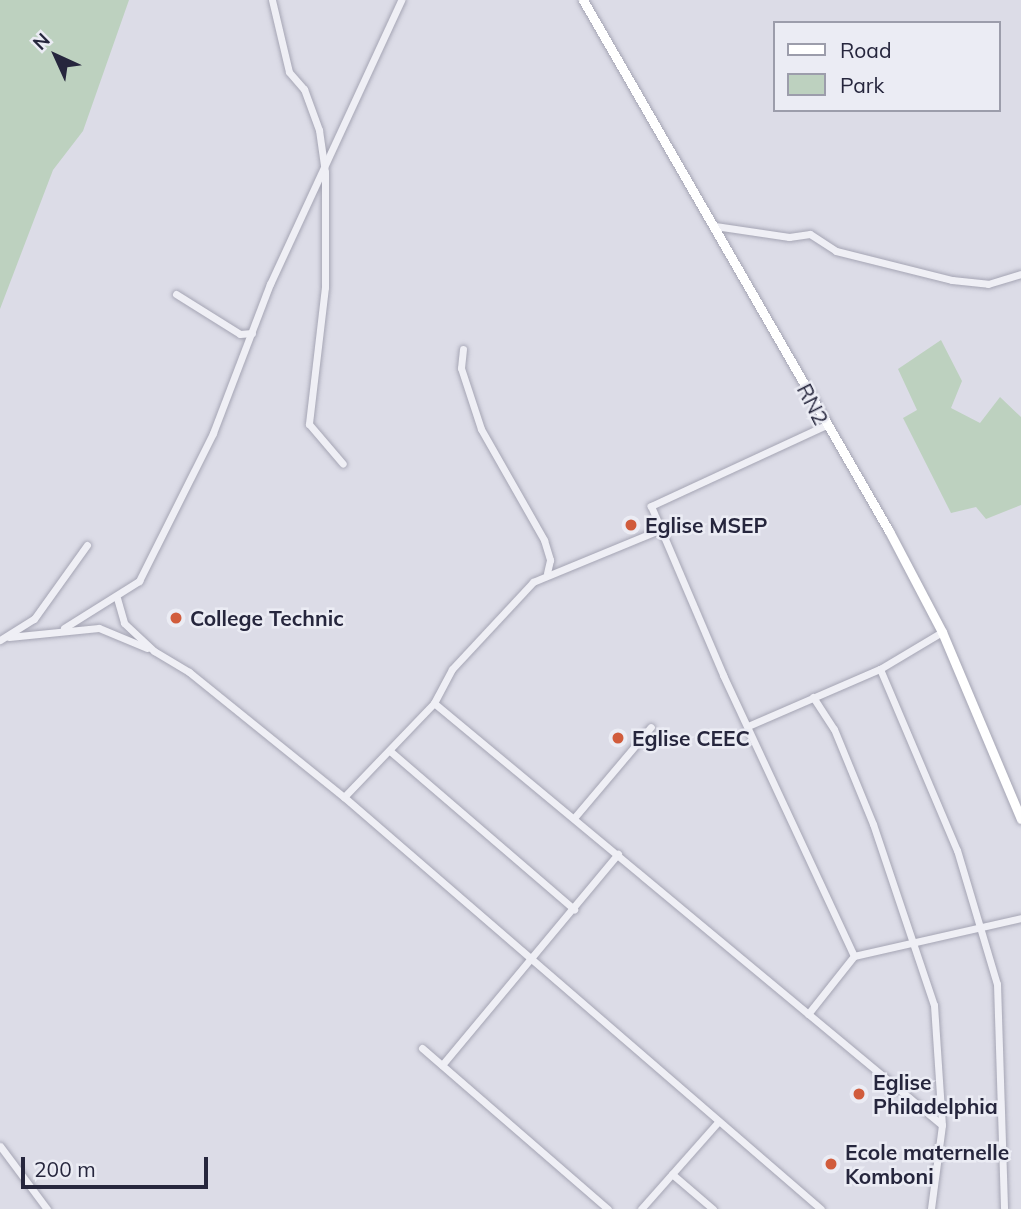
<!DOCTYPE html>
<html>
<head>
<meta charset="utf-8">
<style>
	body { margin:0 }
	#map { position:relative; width:1021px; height:1209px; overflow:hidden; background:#dcdce7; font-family:Mulish,sans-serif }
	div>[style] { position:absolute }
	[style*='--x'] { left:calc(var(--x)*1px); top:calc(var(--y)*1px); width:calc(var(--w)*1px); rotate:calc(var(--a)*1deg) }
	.green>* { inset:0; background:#bdd1bf }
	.roads { filter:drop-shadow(0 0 2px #a5a5b4) drop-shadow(0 0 2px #a5a5b4) }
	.minor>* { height:7px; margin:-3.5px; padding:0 3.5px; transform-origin:3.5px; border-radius:3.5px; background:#efeff5 }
	.major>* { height:9px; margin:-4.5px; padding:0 4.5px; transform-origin:4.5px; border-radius:4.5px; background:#fff }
	.dots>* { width:19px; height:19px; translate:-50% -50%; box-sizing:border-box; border:4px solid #ebecf4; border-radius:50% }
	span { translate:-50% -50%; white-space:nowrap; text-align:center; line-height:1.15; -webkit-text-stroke:5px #ebecf4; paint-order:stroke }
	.street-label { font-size:21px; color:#26263d }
	.poi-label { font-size:21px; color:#26263d; font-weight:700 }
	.left { translate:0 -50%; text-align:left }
	.legend { position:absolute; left:773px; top:21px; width:228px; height:91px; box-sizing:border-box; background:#ebecf4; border:2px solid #9c9dab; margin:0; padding:9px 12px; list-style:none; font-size:21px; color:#26263d }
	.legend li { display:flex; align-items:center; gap:14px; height:35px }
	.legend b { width:35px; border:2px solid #9c9dab }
	.north { position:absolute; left:21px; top:21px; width:70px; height:70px; -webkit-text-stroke:5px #ebecf4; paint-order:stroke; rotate:315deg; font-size:19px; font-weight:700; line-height:28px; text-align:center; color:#26263d }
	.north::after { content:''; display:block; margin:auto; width:24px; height:32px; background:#26263d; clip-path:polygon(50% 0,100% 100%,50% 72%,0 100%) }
	.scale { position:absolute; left:21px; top:1157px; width:187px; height:32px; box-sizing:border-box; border:4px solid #26263d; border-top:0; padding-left:9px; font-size:21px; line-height:24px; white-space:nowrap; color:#26263d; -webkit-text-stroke:5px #ebecf4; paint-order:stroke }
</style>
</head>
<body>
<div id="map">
	<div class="green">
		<div style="clip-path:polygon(0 0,129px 0,83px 131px,53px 170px,0 309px)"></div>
		<div style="clip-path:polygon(941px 340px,962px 381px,951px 408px,980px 423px,1000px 397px,1021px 417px,1021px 505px,986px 519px,976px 507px,951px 513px,903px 418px,917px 410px,898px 369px)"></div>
	</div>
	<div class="roads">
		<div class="minor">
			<div style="--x:272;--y:0;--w:74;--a:76.7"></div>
			<div style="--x:289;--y:72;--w:23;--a:49"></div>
			<div style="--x:304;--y:89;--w:44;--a:69.9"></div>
			<div style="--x:319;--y:130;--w:42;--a:81.9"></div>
			<div style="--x:325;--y:172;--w:115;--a:90"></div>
			<div style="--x:325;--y:287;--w:138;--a:96.7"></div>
			<div style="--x:309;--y:424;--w:52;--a:49.6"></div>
			<div style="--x:715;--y:226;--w:75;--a:8.5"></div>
			<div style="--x:789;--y:237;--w:21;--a:-8"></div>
			<div style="--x:810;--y:234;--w:31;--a:33"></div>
			<div style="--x:836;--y:251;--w:120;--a:14"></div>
			<div style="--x:952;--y:280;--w:36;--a:6"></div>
			<div style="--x:988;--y:284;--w:34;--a:-17"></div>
			<div style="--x:176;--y:294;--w:75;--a:32"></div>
			<div style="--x:240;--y:334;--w:12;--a:-5"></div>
			<div style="--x:463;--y:349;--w:19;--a:96"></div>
			<div style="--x:461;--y:368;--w:64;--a:71.8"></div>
			<div style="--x:481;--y:429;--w:128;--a:60.4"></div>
			<div style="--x:544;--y:540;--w:21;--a:73"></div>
			<div style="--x:550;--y:560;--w:13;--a:103"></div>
			<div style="--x:824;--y:426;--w:191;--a:155.2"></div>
			<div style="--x:651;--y:506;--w:184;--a:66.9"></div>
			<div style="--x:723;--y:675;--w:310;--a:65"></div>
			<div style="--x:117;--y:598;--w:26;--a:74"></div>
			<div style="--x:124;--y:623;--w:41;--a:43"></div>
			<div style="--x:154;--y:651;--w:41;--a:31"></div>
			<div style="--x:189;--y:672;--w:199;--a:38.9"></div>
			<div style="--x:344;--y:797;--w:630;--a:40.82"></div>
			<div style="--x:64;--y:628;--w:89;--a:-32.1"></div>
			<div style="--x:139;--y:581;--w:165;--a:-63.4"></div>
			<div style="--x:213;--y:433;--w:160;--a:-69.1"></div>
			<div style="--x:270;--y:284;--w:313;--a:-65.2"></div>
			<div style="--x:9;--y:637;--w:90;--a:-5.7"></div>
			<div style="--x:99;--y:628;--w:52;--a:22.6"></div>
			<div style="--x:0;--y:640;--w:40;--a:-32"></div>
			<div style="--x:34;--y:619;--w:91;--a:-54.4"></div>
			<div style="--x:880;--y:669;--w:197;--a:67"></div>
			<div style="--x:957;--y:850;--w:140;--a:73.4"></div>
			<div style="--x:997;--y:984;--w:225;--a:88.2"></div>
			<div style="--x:813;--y:697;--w:38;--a:57"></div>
			<div style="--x:834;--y:729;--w:103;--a:67.7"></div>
			<div style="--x:873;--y:824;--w:191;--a:71.4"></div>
			<div style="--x:934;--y:1005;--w:120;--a:86.2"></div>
			<div style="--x:942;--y:1125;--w:85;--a:97.5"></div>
			<div style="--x:434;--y:703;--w:660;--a:39.72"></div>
			<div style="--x:748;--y:726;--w:144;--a:-23.4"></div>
			<div style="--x:880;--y:669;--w:72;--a:-30.8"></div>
			<div style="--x:390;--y:751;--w:243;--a:40.7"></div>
			<div style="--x:344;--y:797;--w:130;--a:-46.2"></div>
			<div style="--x:434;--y:703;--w:38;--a:-62"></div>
			<div style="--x:452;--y:669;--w:119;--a:-47"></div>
			<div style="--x:533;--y:582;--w:136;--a:-22.4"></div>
			<div style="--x:574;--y:818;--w:119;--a:-49.8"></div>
			<div style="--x:808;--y:1014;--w:74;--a:-51.6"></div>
			<div style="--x:854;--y:956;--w:171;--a:-12.8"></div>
			<div style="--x:422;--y:1048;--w:246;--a:40.9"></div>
			<div style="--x:442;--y:1065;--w:275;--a:-50.2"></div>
			<div style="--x:0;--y:1146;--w:79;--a:53.3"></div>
			<div style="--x:672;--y:1174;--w:54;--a:40.5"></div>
			<div style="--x:641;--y:1209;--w:115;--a:-48.5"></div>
		</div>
		<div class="major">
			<div style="--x:583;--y:0;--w:613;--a:60.05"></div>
			<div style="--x:889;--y:531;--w:114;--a:62.3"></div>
			<div style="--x:942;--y:632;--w:203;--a:67.1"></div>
		</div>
	</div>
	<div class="dots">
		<div style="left:631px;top:525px;background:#d15c3c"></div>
		<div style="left:176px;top:618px;background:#d15c3c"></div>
		<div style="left:618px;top:738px;background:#d15c3c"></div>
		<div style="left:859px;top:1094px;background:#d15c3c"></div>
		<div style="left:831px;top:1164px;background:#d15c3c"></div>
	</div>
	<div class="street-label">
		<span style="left:813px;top:404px;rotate:63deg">RN2</span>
	</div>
	<div class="poi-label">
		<span class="left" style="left:645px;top:525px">Eglise MSEP</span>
		<span class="left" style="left:190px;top:618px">College Technic</span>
		<span class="left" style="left:632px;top:738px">Eglise CEEC</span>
		<span class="left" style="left:873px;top:1094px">Eglise<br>Philadelphia</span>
		<span class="left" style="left:845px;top:1164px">Ecole maternelle<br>Komboni</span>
	</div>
	<ul class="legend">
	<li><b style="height:9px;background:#fff"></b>Road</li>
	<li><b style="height:19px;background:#bdd1bf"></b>Park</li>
	</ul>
	<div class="north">N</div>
	<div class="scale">200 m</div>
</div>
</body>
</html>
